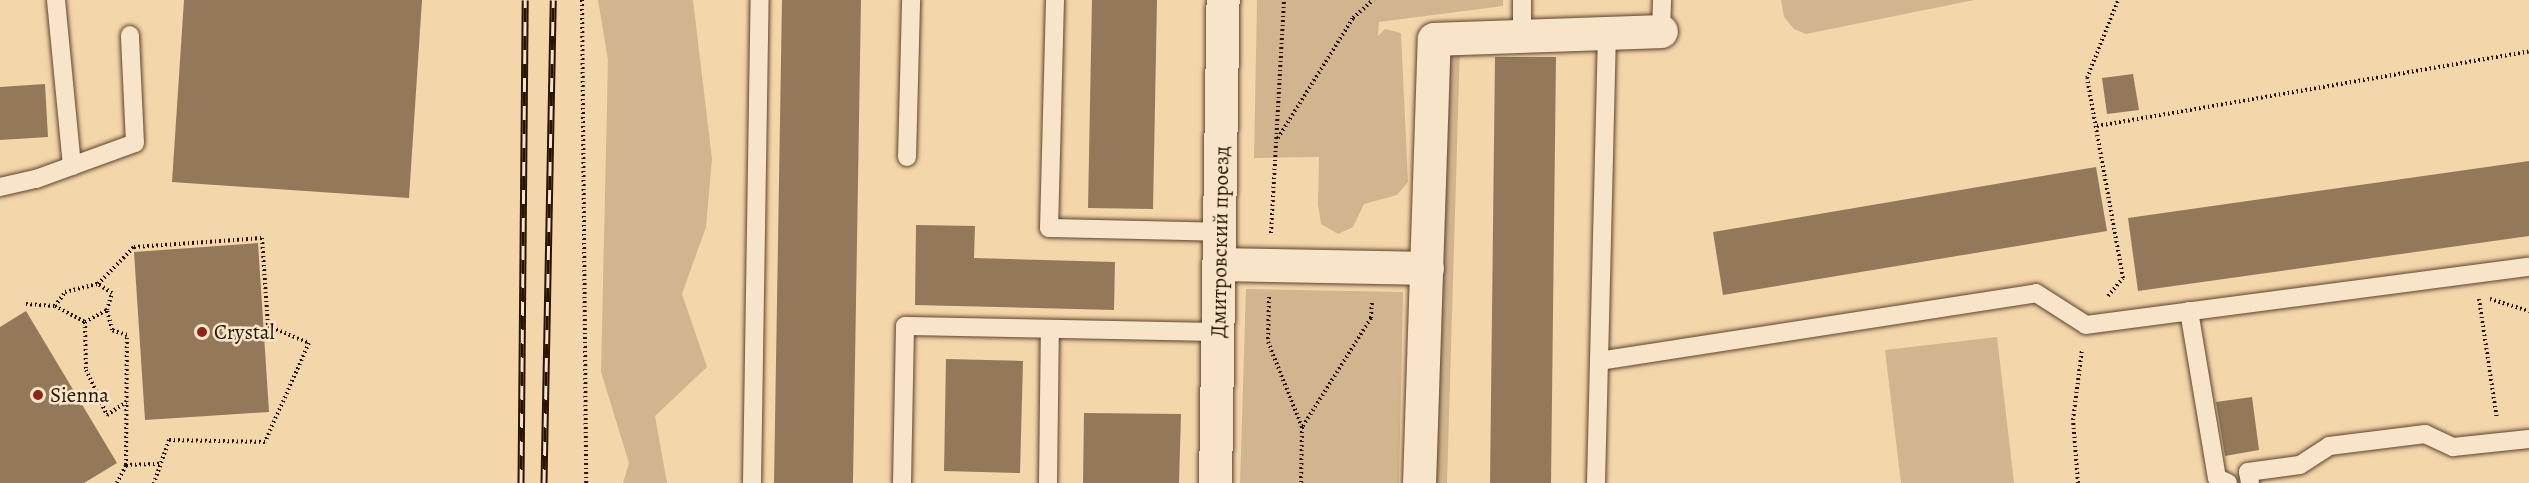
<!DOCTYPE html>
<html>
<head>
<meta charset="utf-8">
<style>
	body { margin:0 }
	#map { position:relative; width:2529px; height:483px; overflow:hidden; background:#f4d6ab; font-family:Alegreya,serif }
	div>[style] { position:absolute }
	[style*='--x'] { left:calc(var(--x)*1px); top:calc(var(--y)*1px); width:calc(var(--w)*1px); rotate:calc(var(--a)*1deg) }
	.green>* { inset:0; background:#d1b58e }
	.building>* { inset:0; background:#937959 }
	.path>* { height:4px; margin-top:-2px; transform-origin:0; background:repeating-linear-gradient(90deg,#291400 0 1.5px,transparent 0 4.5px) }
	.roads { filter:drop-shadow(0 0 2px #5c442b) drop-shadow(0 0 2px #5c442b) }
	.service>* { height:18px; margin:-9px; padding:0 9px; transform-origin:9px; border-radius:9px; background:#f8e4c8 }
	.minor>* { height:33px; margin:-16.5px; padding:0 16.5px; transform-origin:16.5px; border-radius:16.5px; background:#f8e4c8 }
	.rail>* { height:7px; margin-top:-3.5px; transform-origin:0; background:repeating-linear-gradient(90deg,#f8e4c8 0 14px,#291400 0 28px); box-sizing:border-box; border-block:2px solid #291400 }
	.dots>* { width:16px; height:16px; translate:-50% -50%; box-sizing:border-box; border:3px solid #f8e4c8; border-radius:50% }
	span { translate:-50% -50%; white-space:nowrap; text-align:center; line-height:1.15; -webkit-text-stroke:5px #f8e4c8; paint-order:stroke }
	.street-label { font-size:21px; color:#291400 }
	.poi-label { font-size:21px; color:#291400 }
	.left { translate:0 -50%; text-align:left }
</style>
</head>
<body>
<div id="map">
	<div class="green">
		<div style="clip-path:polygon(598px 0,693px 0,712px 159px,706px 227px,682px 294px,707px 367px,655px 416px,667px 483px,623px 483px,629px 463px,601px 372px,608px 60px)"></div>
		<div style="clip-path:polygon(1257px 0,1503px 0,1503px 6px,1379px 22px,1378px 36px,1385px 29px,1401px 33px,1408px 182px,1397px 195px,1364px 204px,1353px 227px,1338px 234px,1321px 224px,1318px 204px,1319px 157px,1254px 158px)"></div>
		<div style="clip-path:polygon(1781px 0,1974px 0,1806px 34px,1794px 29px,1784px 17px)"></div>
		<div style="clip-path:polygon(1460px 46px,1447px 483px,1430px 483px,1444px 47px)"></div>
		<div style="clip-path:polygon(1246px 289px,1403px 292px,1399px 483px,1240px 483px)"></div>
		<div style="clip-path:polygon(1997px 337px,2014px 483px,1901px 483px,1885px 350px)"></div>
	</div>
	<div class="building">
		<div style="clip-path:polygon(184px 0,422px 0,409px 198px,172px 182px)"></div>
		<div style="clip-path:polygon(782px 0,861px 0,853px 483px,774px 483px)"></div>
		<div style="clip-path:polygon(1092px 0,1157px 0,1153px 209px,1088px 208px)"></div>
		<div style="clip-path:polygon(1495px 57px,1556px 57px,1551px 483px,1490px 483px)"></div>
		<div style="clip-path:polygon(2133px 74px,2139px 110px,2107px 114px,2102px 78px)"></div>
		<div style="clip-path:polygon(45px 84px,48px 137px,0 140px,0 87px)"></div>
		<div style="clip-path:polygon(2529px 161px,2529px 236px,2138px 291px,2128px 218px)"></div>
		<div style="clip-path:polygon(2096px 167px,2107px 231px,1723px 295px,1713px 232px)"></div>
		<div style="clip-path:polygon(916px 225px,975px 226px,974px 258px,1115px 262px,1114px 310px,915px 305px)"></div>
		<div style="clip-path:polygon(258px 243px,269px 412px,145px 420px,134px 252px)"></div>
		<div style="clip-path:polygon(26px 311px,117px 463px,84px 483px,0 483px,0 327px)"></div>
		<div style="clip-path:polygon(946px 359px,1023px 361px,1020px 473px,944px 471px)"></div>
		<div style="clip-path:polygon(2252px 397px,2259px 450px,2225px 456px,2216px 402px)"></div>
		<div style="clip-path:polygon(1084px 413px,1181px 414px,1179px 483px,1083px 483px)"></div>
	</div>
	<div class="path">
		<div style="--x:582;--y:0;--w:483;--a:89.5"></div>
		<div style="--x:2097;--y:126;--w:438;--a:-9.8"></div>
		<div style="--x:1278;--y:138;--w:142;--a:-58"></div>
		<div style="--x:1353;--y:18;--w:27;--a:-42"></div>
		<div style="--x:1271;--y:233;--w:233;--a:-86.8"></div>
		<div style="--x:2108;--y:296;--w:23;--a:-50"></div>
		<div style="--x:2123;--y:278;--w:203;--a:-100.2"></div>
		<div style="--x:2087;--y:78;--w:84;--a:-68.3"></div>
		<div style="--x:1269;--y:297;--w:45;--a:91.3"></div>
		<div style="--x:1268;--y:342;--w:92;--a:68.2"></div>
		<div style="--x:1302;--y:427;--w:56;--a:91"></div>
		<div style="--x:2479;--y:299;--w:121;--a:81.5"></div>
		<div style="--x:2490;--y:299;--w:41;--a:17.1"></div>
		<div style="--x:26;--y:304;--w:29;--a:4"></div>
		<div style="--x:55;--y:306;--w:17;--a:-54"></div>
		<div style="--x:65;--y:292;--w:34;--a:-14"></div>
		<div style="--x:55;--y:306;--w:34;--a:28"></div>
		<div style="--x:85;--y:322;--w:25;--a:-29"></div>
		<div style="--x:85;--y:322;--w:48;--a:88.8"></div>
		<div style="--x:86;--y:370;--w:50;--a:65"></div>
		<div style="--x:107;--y:415;--w:23;--a:-34"></div>
		<div style="--x:1303;--y:426;--w:128;--a:-57.8"></div>
		<div style="--x:1371;--y:318;--w:17;--a:-87"></div>
		<div style="--x:126;--y:465;--w:130;--a:-89.6"></div>
		<div style="--x:127;--y:335;--w:16;--a:-162"></div>
		<div style="--x:112;--y:330;--w:21;--a:-104"></div>
		<div style="--x:107;--y:310;--w:18;--a:-74"></div>
		<div style="--x:112;--y:293;--w:17;--a:-147"></div>
		<div style="--x:98;--y:284;--w:52;--a:-45.8"></div>
		<div style="--x:134;--y:247;--w:128;--a:-4"></div>
		<div style="--x:262;--y:238;--w:88;--a:86.1"></div>
		<div style="--x:268;--y:326;--w:44;--a:22.5"></div>
		<div style="--x:309;--y:343;--w:108;--a:114"></div>
		<div style="--x:265;--y:442;--w:96;--a:-178.8"></div>
		<div style="--x:169;--y:440;--w:46;--a:109.2"></div>
		<div style="--x:117;--y:483;--w:20;--a:-63"></div>
		<div style="--x:126;--y:465;--w:35;--a:-2"></div>
		<div style="--x:2078;--y:483;--w:63;--a:-94.5"></div>
		<div style="--x:2073;--y:420;--w:71;--a:-82.7"></div>
	</div>
	<div class="roads">
		<div class="service">
			<div style="--x:56;--y:0;--w:167;--a:84.5"></div>
			<div style="--x:1055;--y:0;--w:228;--a:91.5"></div>
			<div style="--x:1049;--y:228;--w:172;--a:1.3"></div>
			<div style="--x:1661;--y:31;--w:31;--a:-88"></div>
			<div style="--x:1522;--y:35;--w:35;--a:-90"></div>
			<div style="--x:907;--y:157;--w:157;--a:-88.5"></div>
			<div style="--x:0;--y:187;--w:37;--a:-13"></div>
			<div style="--x:36;--y:179;--w:105;--a:-20"></div>
			<div style="--x:135;--y:143;--w:108;--a:-92.7"></div>
			<div style="--x:2189;--y:311;--w:169;--a:80.5"></div>
			<div style="--x:2217;--y:478;--w:12;--a:24"></div>
			<div style="--x:1599;--y:361;--w:442;--a:-8.8"></div>
			<div style="--x:2036;--y:293;--w:59;--a:32.6"></div>
			<div style="--x:2086;--y:325;--w:447;--a:-7.5"></div>
			<div style="--x:752;--y:483;--w:483;--a:-89.1"></div>
			<div style="--x:902;--y:483;--w:157;--a:-88.9"></div>
			<div style="--x:905;--y:326;--w:314;--a:1.1"></div>
			<div style="--x:1048;--y:483;--w:154;--a:-89.3"></div>
			<div style="--x:1596;--y:483;--w:452;--a:-88.6"></div>
			<div style="--x:2250;--y:483;--w:11;--a:-100"></div>
			<div style="--x:2248;--y:472;--w:52;--a:-7.7"></div>
			<div style="--x:2300;--y:465;--w:35;--a:-33"></div>
			<div style="--x:2329;--y:446;--w:97;--a:-7.1"></div>
			<div style="--x:2425;--y:434;--w:31;--a:25"></div>
			<div style="--x:2453;--y:447;--w:76;--a:-6"></div>
		</div>
		<div class="minor">
			<div style="--x:1221;--y:264;--w:206;--a:1.1"></div>
			<div style="--x:1215;--y:483;--w:483;--a:-89.1"></div>
			<div style="--x:1419;--y:483;--w:444;--a:-88.1"></div>
			<div style="--x:1434;--y:39;--w:227;--a:-2"></div>
		</div>
	</div>
	<div class="rail">
		<div style="--x:521;--y:483;--w:483;--a:-89.5"></div>
		<div style="--x:544;--y:483;--w:483;--a:-88.9"></div>
	</div>
	<div class="dots">
		<div style="left:202px;top:332px;background:#8f2418"></div>
		<div style="left:38px;top:395px;background:#8f2418"></div>
	</div>
	<div class="street-label">
		<span style="left:1220px;top:242px;rotate:-89deg">Дмитровский проезд</span>
	</div>
	<div class="poi-label">
		<span class="left" style="left:214px;top:332px">Crystal</span>
		<span class="left" style="left:50px;top:395px">Sienna</span>
	</div>
</div>
</body>
</html>
